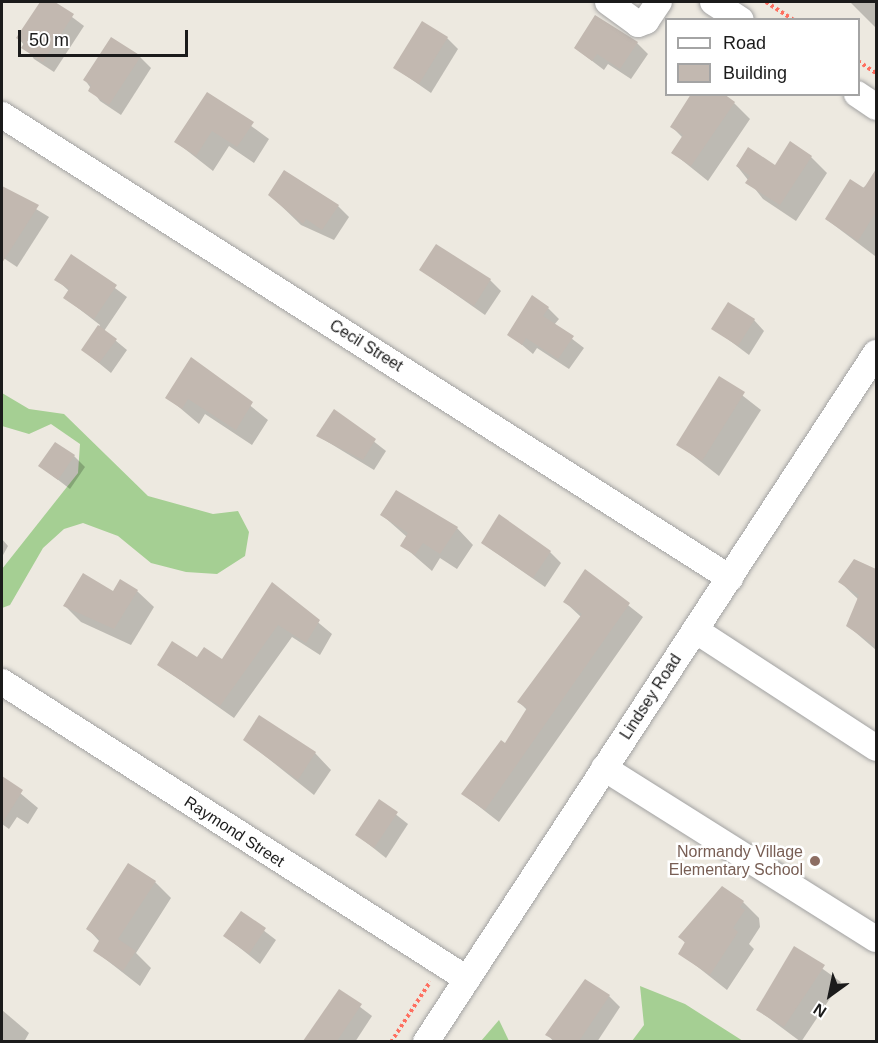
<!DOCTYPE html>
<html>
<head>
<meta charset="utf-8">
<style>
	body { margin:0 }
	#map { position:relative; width:878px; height:1043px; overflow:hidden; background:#ede9e0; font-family:Arial,sans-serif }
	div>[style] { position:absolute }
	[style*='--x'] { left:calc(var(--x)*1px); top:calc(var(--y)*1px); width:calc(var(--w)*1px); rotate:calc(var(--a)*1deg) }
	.forest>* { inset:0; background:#a5cf93 }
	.shadow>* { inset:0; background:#0003 }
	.building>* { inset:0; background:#c2b8b0 }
	.path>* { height:4px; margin-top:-2px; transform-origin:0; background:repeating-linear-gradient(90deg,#fe6f60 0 3px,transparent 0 6px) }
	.roads { filter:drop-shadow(0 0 2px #a2a2a2) drop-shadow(0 0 2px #a2a2a2) }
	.minor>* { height:26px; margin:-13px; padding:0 13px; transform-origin:13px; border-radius:13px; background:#fff }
	.dots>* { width:16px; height:16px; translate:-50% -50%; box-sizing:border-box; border:3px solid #fff; border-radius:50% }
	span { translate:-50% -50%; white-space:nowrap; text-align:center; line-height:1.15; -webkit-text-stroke:5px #fff; paint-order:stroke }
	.street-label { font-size:16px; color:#1b1b1b }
	.education-label { font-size:16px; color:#785e54 }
	.right { translate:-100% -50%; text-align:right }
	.frame { position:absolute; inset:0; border:3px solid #1b1b1b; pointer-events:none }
	.legend { position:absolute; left:665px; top:18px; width:195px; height:78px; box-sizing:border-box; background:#fff; border:2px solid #a4a4a4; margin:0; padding:8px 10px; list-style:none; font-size:18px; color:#1b1b1b }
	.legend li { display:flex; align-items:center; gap:12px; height:30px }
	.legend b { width:30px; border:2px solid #a4a4a4 }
	.north { position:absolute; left:800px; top:965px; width:60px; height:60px; -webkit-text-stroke:4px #fff; paint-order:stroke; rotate:213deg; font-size:16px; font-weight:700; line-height:24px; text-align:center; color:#1b1b1b }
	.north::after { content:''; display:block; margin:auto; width:21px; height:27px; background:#1b1b1b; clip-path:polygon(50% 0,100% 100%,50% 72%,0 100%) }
	.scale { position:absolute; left:18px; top:30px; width:170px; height:27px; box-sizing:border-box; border:3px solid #1b1b1b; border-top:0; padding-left:8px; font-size:18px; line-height:21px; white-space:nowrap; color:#1b1b1b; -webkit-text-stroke:4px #fff; paint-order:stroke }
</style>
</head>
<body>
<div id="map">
	<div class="forest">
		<div style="clip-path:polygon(2px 393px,29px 409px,64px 414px,148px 496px,213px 514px,238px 511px,249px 532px,245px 556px,217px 574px,186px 572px,151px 563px,118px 536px,83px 523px,64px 529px,43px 548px,10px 605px,2px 608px,2px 569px,78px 473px,80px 444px,51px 424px,29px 434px,2px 426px)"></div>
		<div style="clip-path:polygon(640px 986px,685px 1004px,743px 1041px,632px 1041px,644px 1025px)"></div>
		<div style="clip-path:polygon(499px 1020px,509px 1041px,481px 1041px)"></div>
	</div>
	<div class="shadow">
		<div style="clip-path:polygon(42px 2px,52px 2px,84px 26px,54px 72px,34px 59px,18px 37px)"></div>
		<div style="clip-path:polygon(850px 2px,876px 2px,876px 37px,876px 28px)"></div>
		<div style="clip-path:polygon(447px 38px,458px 49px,431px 93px,395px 68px)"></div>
		<div style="clip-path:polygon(637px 43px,648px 54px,631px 79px,608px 64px,604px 70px,575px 48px)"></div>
		<div style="clip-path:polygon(140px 57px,151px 68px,121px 115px,100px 101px,85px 80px)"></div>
		<div style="clip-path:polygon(207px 94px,269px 139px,254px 163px,229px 146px,213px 171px,176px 142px)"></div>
		<div style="clip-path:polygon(734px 103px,750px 119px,708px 181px,673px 153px,683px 138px,672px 127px)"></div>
		<div style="clip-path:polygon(811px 157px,827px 173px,796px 221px,763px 199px,737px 166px,776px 167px)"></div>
		<div style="clip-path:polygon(870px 182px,876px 187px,875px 256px,826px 219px)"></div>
		<div style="clip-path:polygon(5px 190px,49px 217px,17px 267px,2px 257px)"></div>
		<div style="clip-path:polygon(270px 195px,338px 206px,349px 217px,334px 240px,301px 225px)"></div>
		<div style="clip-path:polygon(72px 256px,127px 297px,104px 331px,127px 350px,111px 373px,83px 350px,100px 325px,65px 298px,69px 291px,56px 279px)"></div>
		<div style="clip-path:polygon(421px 270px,490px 280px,501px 291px,485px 315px)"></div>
		<div style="clip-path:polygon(548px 308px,559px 319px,554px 325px,584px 348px,569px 369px,537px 348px,533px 354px,509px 334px)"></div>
		<div style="clip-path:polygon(754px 320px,764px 331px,749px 355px,713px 328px)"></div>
		<div style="clip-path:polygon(192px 359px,268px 420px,252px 445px,205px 414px,199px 424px,167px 397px)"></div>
		<div style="clip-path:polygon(720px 378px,761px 410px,719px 476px,678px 444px)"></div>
		<div style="clip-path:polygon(335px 411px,386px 451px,374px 470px,318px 436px)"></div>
		<div style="clip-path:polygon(74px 456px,85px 467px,70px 489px,40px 466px)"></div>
		<div style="clip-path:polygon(382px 515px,457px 528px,473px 545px,457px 569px,440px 558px,432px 571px,402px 545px,407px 537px)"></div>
		<div style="clip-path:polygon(2px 539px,8px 546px,2px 557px)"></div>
		<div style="clip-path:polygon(482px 543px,550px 552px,561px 563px,545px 587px)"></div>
		<div style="clip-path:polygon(854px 561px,876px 575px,876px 650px,848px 626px,859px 600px,840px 582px)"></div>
		<div style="clip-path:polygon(585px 571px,643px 617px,499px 822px,463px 794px,506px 745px,527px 710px,519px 702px,581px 617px,565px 602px)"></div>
		<div style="clip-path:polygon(272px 584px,332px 634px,320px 655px,292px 637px,234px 718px,159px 665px,223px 661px)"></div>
		<div style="clip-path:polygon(137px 591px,154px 607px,131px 645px,81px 622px,65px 606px)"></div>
		<div style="clip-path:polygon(245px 740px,315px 753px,331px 770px,314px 795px)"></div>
		<div style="clip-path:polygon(2px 778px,38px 808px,28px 824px,17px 817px,9px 829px,2px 824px)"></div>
		<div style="clip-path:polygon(380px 802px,408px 824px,386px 858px,357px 835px)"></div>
		<div style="clip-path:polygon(155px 882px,171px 898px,136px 953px,151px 968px,140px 986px,95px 951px,100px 942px,88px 929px)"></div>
		<div style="clip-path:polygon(743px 902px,759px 918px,760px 927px,749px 944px,754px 949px,727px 990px,680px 953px,686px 944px,680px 937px)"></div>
		<div style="clip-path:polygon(241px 913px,276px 940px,260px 964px,225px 936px)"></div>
		<div style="clip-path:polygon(795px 949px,841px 982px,801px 1042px,758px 1010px)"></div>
		<div style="clip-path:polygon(339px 991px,372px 1016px,355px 1042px,314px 1042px,309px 1036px)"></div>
		<div style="clip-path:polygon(609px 996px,620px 1007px,597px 1042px,554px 1042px,547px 1034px)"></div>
		<div style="clip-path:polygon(2px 1010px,29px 1033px,24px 1042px,2px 1042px)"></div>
	</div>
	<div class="building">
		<div style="clip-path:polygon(40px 2px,55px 2px,74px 14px,43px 62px,21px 48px,24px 43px,16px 38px)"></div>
		<div style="clip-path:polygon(595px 15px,638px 42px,620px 69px,597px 54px,592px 61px,574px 48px)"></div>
		<div style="clip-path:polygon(422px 21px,448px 37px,419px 84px,393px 68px)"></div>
		<div style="clip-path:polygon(111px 37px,141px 56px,109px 105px,88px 91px,91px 85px,83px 80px)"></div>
		<div style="clip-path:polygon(207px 92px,254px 122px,237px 147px,212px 131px,196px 156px,174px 142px)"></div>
		<div style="clip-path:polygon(691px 94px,724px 94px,735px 102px,691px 166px,671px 153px,683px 135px,670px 127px)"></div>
		<div style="clip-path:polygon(790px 141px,812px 156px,780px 205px,745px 183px,750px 176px,736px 166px,748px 147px,775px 165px)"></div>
		<div style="clip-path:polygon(876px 169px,876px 212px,858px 241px,825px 219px,850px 179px,864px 188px)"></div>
		<div style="clip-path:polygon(284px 170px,339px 205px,322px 230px,306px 219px,303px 224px,268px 195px)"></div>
		<div style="clip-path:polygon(2px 186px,39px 205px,2px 263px)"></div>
		<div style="clip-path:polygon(436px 244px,491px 279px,474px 306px,419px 270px)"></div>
		<div style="clip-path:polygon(71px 254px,117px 285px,94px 319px,63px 298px,69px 289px,54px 280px)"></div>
		<div style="clip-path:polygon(532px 295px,549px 307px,543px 316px,574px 336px,558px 359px,526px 338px,522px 345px,507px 335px)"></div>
		<div style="clip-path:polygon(728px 302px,755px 319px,738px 346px,711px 329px)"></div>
		<div style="clip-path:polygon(98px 325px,117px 339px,99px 363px,81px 350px)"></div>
		<div style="clip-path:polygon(191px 357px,253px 402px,236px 430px,188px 399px,182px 409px,165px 398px)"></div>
		<div style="clip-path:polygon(719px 376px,745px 392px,702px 461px,676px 445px)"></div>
		<div style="clip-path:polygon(334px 409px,376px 439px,363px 460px,316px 436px)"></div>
		<div style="clip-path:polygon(55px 442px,75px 455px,58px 480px,38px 466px)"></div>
		<div style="clip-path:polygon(396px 490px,458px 527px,440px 554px,423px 543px,415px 555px,400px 546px,408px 533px,380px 515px)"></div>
		<div style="clip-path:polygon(499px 514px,551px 551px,533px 578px,481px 543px)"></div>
		<div style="clip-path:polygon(854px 559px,876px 569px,876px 646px,846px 626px,859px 595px,838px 582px)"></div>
		<div style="clip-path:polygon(585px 569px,630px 603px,485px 810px,461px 794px,501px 740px,505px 743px,527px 708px,517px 702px,582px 614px,563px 602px)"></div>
		<div style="clip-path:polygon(83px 573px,113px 591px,120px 579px,138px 590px,114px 629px,63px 606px)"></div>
		<div style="clip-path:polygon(272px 582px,320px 620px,306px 643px,278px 625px,220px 706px,157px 665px,172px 641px,197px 657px,204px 647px,222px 659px)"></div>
		<div style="clip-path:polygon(259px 715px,316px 752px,298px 780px,243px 740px)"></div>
		<div style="clip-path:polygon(2px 776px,23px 790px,2px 824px)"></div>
		<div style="clip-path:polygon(379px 799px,398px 812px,374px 848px,355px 835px)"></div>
		<div style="clip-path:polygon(128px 863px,156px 881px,118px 939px,136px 951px,123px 971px,93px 951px,100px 939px,86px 929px)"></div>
		<div style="clip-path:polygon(722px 886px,744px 901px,740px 907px,745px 910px,733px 928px,738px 932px,710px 975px,678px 954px,685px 942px,678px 937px)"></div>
		<div style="clip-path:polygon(241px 911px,266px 928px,249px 954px,223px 936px)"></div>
		<div style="clip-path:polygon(794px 946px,825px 965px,784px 1027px,756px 1010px)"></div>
		<div style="clip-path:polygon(585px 979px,610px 995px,579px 1041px,556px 1041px,545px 1035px)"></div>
		<div style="clip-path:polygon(339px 989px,362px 1004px,337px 1041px,303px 1041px)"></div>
	</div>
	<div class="path">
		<div style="--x:766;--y:2;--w:33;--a:33"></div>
		<div style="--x:858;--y:61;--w:22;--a:34"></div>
		<div style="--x:391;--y:1042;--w:72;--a:-57"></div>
	</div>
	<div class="roads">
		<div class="minor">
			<div style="--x:608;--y:2;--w:37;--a:36"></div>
			<div style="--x:638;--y:24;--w:9;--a:-21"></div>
			<div style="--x:646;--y:21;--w:23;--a:-56"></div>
			<div style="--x:713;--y:2;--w:33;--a:33"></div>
			<div style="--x:857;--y:94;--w:23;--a:34"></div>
			<div style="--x:2;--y:115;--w:863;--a:32.46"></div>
			<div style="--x:695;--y:630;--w:216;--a:33.1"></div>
			<div style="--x:2;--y:682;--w:552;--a:32.57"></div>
			<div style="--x:604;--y:768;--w:321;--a:32.2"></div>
			<div style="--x:426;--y:1042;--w:823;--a:-56.85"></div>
		</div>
	</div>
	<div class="dots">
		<div style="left:815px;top:861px;background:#8d6e63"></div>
	</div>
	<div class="street-label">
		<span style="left:366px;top:346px;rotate:32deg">Cecil Street</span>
		<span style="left:651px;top:697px;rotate:-57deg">Lindsey Road</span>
		<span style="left:234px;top:832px;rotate:33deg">Raymond Street</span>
	</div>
	<div class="education-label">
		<span class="right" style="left:803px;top:861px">Normandy Village<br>Elementary School</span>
	</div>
	<div class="frame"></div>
	<ul class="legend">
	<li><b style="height:8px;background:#fff"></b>Road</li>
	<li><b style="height:16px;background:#c2b8b0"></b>Building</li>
	</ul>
	<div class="north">N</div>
	<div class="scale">50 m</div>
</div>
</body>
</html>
